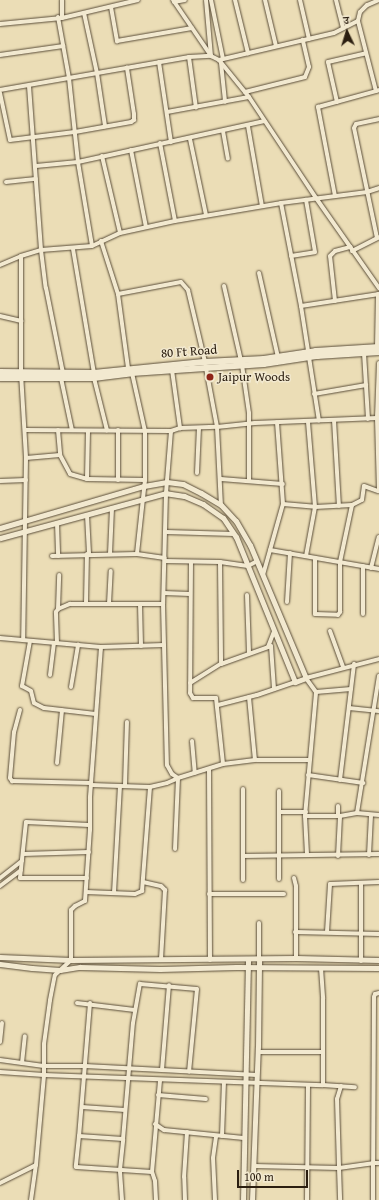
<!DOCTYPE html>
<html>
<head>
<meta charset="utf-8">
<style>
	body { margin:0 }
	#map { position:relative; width:379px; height:1200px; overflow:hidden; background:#ebddb6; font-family:"Gentium Book Plus","Noto Serif Devanagari",serif }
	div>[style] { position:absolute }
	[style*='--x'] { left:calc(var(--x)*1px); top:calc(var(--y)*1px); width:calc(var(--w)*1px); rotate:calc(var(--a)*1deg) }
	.roads { filter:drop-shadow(0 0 1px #5b4e3a) drop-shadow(0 0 1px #5b4e3a) }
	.minor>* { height:4px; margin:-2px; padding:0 2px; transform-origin:2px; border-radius:2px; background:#f2e9d0 }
	.tertiary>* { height:5px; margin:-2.5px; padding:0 2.5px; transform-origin:2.5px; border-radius:2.5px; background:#f2e9d0 }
	.secondary>* { height:5.5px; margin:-2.75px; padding:0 2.75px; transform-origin:2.75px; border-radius:2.75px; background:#f2e9d0 }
	.dots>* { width:11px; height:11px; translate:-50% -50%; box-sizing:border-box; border:2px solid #f2e9d0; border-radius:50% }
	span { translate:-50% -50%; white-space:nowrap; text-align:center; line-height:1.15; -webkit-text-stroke:3px #f2e9d0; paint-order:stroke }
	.street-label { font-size:13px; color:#2b1e10 }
	.poi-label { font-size:13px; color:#2b1e10 }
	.left { translate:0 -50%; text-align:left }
	.north { position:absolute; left:327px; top:12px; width:40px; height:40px; -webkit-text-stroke:3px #f2e9d0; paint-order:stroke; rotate:356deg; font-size:11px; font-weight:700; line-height:16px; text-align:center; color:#2b1e10 }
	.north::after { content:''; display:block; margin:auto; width:14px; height:18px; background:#2b1e10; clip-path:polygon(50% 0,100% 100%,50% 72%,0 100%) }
	.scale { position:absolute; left:237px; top:1170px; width:71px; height:18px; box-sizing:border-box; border:2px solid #2b1e10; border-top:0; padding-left:5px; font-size:12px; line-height:14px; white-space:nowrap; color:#2b1e10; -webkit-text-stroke:3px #f2e9d0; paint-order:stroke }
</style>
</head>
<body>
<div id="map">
	<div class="roads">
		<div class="minor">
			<div style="--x:173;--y:0;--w:68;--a:55.8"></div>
			<div style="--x:211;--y:56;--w:9;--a:27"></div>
			<div style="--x:219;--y:60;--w:48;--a:51"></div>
			<div style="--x:249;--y:97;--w:121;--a:56.4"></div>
			<div style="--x:316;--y:198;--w:110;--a:55"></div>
			<div style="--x:211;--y:0;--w:60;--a:78.5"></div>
			<div style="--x:235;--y:0;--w:55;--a:76.2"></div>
			<div style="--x:265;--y:0;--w:47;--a:76.6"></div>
			<div style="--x:300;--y:0;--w:40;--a:77"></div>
			<div style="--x:336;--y:0;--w:29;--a:76"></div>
			<div style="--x:379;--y:0;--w:13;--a:157"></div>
			<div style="--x:367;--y:5;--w:10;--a:135"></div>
			<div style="--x:360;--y:12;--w:9;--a:103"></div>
			<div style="--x:358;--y:21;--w:72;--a:75.6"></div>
			<div style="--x:376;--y:91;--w:3;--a:-18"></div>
			<div style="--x:174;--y:2;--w:11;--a:-10"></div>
			<div style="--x:111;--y:7;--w:35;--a:80"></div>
			<div style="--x:117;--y:41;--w:76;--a:-9.8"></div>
			<div style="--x:84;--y:13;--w:61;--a:77.8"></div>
			<div style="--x:97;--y:73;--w:54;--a:81.4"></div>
			<div style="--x:58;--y:17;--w:62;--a:79.8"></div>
			<div style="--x:69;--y:78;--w:84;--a:83.9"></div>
			<div style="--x:78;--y:162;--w:85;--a:80.5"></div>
			<div style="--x:62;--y:18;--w:18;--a:-90"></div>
			<div style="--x:0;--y:24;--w:62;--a:-5.5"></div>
			<div style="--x:62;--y:18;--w:78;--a:-13.3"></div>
			<div style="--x:0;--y:55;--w:64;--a:-8.1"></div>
			<div style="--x:189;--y:57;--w:51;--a:82.2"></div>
			<div style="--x:219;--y:60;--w:118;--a:-13.2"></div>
			<div style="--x:334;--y:33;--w:27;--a:-27"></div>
			<div style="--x:159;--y:62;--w:81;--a:81.5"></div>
			<div style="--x:221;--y:63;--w:39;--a:84"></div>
			<div style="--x:29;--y:86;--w:164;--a:85.8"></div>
			<div style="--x:41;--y:250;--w:38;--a:83"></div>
			<div style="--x:46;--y:288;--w:87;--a:78.7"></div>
			<div style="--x:0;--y:90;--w:192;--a:-9.9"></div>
			<div style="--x:189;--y:57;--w:22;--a:-3"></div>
			<div style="--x:211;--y:56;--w:56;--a:-95.1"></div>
			<div style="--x:245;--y:92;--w:62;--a:-14"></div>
			<div style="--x:305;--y:77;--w:11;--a:-68"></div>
			<div style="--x:309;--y:67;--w:28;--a:-103"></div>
			<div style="--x:0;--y:93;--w:48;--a:78"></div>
			<div style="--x:10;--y:140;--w:65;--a:-7"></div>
			<div style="--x:75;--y:132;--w:57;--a:-10.1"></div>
			<div style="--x:131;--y:122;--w:4;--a:-34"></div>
			<div style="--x:134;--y:120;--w:6;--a:-90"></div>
			<div style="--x:134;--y:114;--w:47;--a:-98.7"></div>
			<div style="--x:337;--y:102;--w:41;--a:-102.7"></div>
			<div style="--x:328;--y:62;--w:39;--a:-13"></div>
			<div style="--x:167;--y:112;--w:83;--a:-10.4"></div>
			<div style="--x:248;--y:126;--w:81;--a:80.1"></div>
			<div style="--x:223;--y:131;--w:28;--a:80"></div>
			<div style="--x:190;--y:139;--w:78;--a:78.1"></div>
			<div style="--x:160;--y:143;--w:79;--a:79.1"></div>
			<div style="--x:131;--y:150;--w:78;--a:79"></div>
			<div style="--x:102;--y:156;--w:79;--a:76.8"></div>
			<div style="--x:36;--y:166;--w:42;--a:-5.4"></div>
			<div style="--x:78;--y:162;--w:191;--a:-12.4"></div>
			<div style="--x:6;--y:182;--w:30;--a:-6"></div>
			<div style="--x:335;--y:196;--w:91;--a:-100.8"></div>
			<div style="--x:318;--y:107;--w:60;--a:-15.4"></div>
			<div style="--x:281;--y:203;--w:105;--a:79"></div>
			<div style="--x:301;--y:306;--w:116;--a:81.1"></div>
			<div style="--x:377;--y:238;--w:112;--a:-101.8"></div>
			<div style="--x:354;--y:128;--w:4;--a:-63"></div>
			<div style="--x:356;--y:124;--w:24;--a:-12"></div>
			<div style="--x:101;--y:241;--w:56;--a:72.2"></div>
			<div style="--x:118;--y:294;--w:75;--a:82.3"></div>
			<div style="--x:128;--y:368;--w:6;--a:51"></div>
			<div style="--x:132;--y:373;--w:59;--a:77.4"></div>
			<div style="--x:145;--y:431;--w:49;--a:90"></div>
			<div style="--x:73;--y:249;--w:126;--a:80.4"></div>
			<div style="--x:352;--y:251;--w:30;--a:-27"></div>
			<div style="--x:21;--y:256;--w:117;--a:90"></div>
			<div style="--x:21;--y:373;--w:85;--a:86.6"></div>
			<div style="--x:26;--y:458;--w:182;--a:90.9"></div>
			<div style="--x:291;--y:256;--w:24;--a:-9"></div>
			<div style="--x:315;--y:252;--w:53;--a:-99.8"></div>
			<div style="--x:0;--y:265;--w:23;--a:-23"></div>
			<div style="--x:21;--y:256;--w:21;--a:-17"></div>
			<div style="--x:41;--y:250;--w:51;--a:-4.5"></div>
			<div style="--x:92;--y:246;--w:31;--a:-25"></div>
			<div style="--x:120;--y:233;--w:56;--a:-12.3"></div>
			<div style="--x:175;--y:221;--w:108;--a:-9.6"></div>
			<div style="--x:281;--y:203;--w:87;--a:-7.3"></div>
			<div style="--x:367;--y:192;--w:13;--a:-18"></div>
			<div style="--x:259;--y:273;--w:86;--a:77.3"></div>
			<div style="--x:224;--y:286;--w:81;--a:77.2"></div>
			<div style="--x:242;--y:365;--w:49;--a:81.7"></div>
			<div style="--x:249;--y:413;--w:67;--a:90"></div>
			<div style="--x:118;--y:294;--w:64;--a:-10.8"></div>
			<div style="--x:181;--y:282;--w:11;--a:49"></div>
			<div style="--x:188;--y:290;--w:74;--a:76.7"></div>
			<div style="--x:335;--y:301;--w:45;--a:-96.3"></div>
			<div style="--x:330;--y:256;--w:7;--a:-45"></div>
			<div style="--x:335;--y:251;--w:16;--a:-15"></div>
			<div style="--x:301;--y:306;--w:79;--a:-8.7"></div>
			<div style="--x:0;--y:316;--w:22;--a:13"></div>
			<div style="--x:377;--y:347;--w:53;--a:-88.9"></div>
			<div style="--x:364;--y:353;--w:66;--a:86.5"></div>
			<div style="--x:379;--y:363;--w:55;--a:92.1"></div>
			<div style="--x:377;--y:418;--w:73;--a:88.4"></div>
			<div style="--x:206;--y:368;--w:60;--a:79.4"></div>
			<div style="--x:217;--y:427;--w:78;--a:87.1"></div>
			<div style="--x:172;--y:370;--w:59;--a:82.1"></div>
			<div style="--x:61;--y:378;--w:53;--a:78.1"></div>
			<div style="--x:94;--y:378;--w:54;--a:76"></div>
			<div style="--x:314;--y:394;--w:53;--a:-9.8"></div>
			<div style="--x:334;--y:420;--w:86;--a:86.7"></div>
			<div style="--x:25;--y:430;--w:146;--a:0.4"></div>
			<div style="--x:171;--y:431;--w:9;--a:-18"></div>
			<div style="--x:180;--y:428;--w:37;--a:-2"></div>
			<div style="--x:217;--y:427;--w:38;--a:-6"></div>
			<div style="--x:255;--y:423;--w:122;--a:-2.3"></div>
			<div style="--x:58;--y:430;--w:25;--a:85"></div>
			<div style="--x:118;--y:430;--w:50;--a:90"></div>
			<div style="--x:171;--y:431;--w:62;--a:94.6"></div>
			<div style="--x:166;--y:493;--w:111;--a:91.5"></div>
			<div style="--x:163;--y:604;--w:161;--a:88.6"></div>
			<div style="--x:167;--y:765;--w:10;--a:61"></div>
			<div style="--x:172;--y:774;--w:7;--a:34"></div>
			<div style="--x:178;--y:778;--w:47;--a:-17.3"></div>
			<div style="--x:223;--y:764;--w:34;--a:-7"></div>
			<div style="--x:257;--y:760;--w:52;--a:0"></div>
			<div style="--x:26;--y:458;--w:34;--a:-5"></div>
			<div style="--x:60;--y:455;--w:21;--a:62"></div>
			<div style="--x:70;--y:474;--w:18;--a:16"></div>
			<div style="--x:87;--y:479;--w:58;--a:1"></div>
			<div style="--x:145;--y:480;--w:74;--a:96.2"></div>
			<div style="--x:197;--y:473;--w:45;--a:-87.5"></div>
			<div style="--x:87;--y:479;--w:48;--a:-88.8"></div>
			<div style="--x:221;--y:479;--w:62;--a:4.6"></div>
			<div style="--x:0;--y:481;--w:26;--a:-2"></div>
			<div style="--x:283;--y:504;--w:32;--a:5"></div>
			<div style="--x:315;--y:507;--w:37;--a:-3"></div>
			<div style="--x:352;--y:505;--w:11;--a:-27"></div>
			<div style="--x:362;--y:500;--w:14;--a:-82"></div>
			<div style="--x:364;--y:486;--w:15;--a:20"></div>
			<div style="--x:87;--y:515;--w:39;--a:87"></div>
			<div style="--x:57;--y:523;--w:33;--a:88"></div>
			<div style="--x:166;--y:532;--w:68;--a:1.7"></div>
			<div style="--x:270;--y:550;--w:111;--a:9.9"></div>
			<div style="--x:110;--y:554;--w:46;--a:-87.5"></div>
			<div style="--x:52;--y:556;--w:85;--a:-1.3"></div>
			<div style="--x:137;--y:554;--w:28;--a:8"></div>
			<div style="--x:306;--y:556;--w:50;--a:-79.6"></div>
			<div style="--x:315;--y:507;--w:86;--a:-94.7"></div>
			<div style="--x:315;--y:558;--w:56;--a:90"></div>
			<div style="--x:315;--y:614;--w:23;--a:2"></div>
			<div style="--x:338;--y:615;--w:4;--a:-56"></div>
			<div style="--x:340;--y:612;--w:50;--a:-90"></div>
			<div style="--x:340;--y:562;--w:58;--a:-78.1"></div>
			<div style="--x:165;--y:561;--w:55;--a:1"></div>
			<div style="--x:220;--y:562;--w:28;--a:8"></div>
			<div style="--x:248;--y:566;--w:10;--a:-29"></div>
			<div style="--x:191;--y:562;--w:131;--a:90.4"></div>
			<div style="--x:190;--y:693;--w:6;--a:59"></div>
			<div style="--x:193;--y:698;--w:23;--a:0"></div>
			<div style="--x:216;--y:698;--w:66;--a:83.9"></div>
			<div style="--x:220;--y:562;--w:102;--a:89.4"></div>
			<div style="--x:363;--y:566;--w:48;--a:90"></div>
			<div style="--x:371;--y:568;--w:32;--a:-76"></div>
			<div style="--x:263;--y:575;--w:74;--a:-74.3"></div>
			<div style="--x:283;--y:504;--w:82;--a:-94.2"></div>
			<div style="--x:164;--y:593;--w:26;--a:2"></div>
			<div style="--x:247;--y:595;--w:58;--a:88"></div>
			<div style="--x:287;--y:602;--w:49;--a:-86.5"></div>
			<div style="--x:86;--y:604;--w:50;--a:-88.9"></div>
			<div style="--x:109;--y:604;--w:33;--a:-87"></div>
			<div style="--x:140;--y:604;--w:42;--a:88.6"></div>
			<div style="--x:58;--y:609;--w:34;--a:-88"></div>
			<div style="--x:330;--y:631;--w:38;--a:70"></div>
			<div style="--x:0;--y:638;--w:101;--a:5.1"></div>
			<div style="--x:101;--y:647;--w:63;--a:-1.8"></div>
			<div style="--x:30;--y:641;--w:46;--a:100.1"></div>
			<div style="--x:22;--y:686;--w:10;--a:29"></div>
			<div style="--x:31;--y:691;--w:12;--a:76"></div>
			<div style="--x:34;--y:703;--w:11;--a:27"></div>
			<div style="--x:44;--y:708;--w:52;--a:6.6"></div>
			<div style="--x:57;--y:643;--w:31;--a:-92"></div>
			<div style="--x:56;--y:612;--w:4;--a:-56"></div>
			<div style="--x:58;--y:609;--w:13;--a:-23"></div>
			<div style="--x:70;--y:604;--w:93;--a:0"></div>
			<div style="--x:268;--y:647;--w:17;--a:-69"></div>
			<div style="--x:50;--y:675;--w:32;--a:-83"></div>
			<div style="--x:190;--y:683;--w:36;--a:-32"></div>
			<div style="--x:221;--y:664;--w:53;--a:-19.8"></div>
			<div style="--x:271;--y:646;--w:43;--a:86"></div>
			<div style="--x:71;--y:687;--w:43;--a:-80.5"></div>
			<div style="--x:316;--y:692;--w:35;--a:-5"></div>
			<div style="--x:249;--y:697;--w:63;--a:84.6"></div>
			<div style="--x:218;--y:705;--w:40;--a:-14.4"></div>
			<div style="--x:257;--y:695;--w:40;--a:-18.9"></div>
			<div style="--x:349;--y:708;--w:30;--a:6"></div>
			<div style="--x:20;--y:710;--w:23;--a:105"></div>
			<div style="--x:14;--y:732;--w:46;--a:95"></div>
			<div style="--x:10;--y:778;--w:4;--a:56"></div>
			<div style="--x:12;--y:781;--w:79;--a:1.5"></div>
			<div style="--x:192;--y:741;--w:32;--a:85"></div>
			<div style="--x:57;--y:763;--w:53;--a:-84.6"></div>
			<div style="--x:209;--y:769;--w:191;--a:89.7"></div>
			<div style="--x:308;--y:775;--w:56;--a:8.3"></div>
			<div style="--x:340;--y:780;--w:117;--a:-83.1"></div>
			<div style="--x:91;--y:785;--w:59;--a:1.9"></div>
			<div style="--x:150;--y:787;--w:17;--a:-13"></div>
			<div style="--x:167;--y:783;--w:12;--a:-24"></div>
			<div style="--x:178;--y:778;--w:71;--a:92.4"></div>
			<div style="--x:125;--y:785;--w:63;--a:-88.2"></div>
			<div style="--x:243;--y:789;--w:67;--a:90"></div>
			<div style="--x:243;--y:856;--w:136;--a:-0.8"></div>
			<div style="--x:280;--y:812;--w:26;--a:0"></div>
			<div style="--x:357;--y:813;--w:139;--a:-80.9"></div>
			<div style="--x:305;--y:816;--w:35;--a:0"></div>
			<div style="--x:340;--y:816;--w:17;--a:-10"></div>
			<div style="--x:357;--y:813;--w:22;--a:5"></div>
			<div style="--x:338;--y:816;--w:10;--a:-90"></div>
			<div style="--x:23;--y:854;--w:66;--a:-1.7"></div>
			<div style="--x:307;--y:854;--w:38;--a:-93"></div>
			<div style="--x:305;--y:816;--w:124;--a:-84.9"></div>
			<div style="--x:316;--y:692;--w:17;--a:-126"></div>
			<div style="--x:306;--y:678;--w:75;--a:-14.6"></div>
			<div style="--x:369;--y:855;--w:40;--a:-87.1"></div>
			<div style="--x:338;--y:856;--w:40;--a:-87.1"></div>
			<div style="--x:0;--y:878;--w:28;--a:-38"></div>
			<div style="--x:87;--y:878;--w:67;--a:180"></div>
			<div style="--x:20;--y:878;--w:56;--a:-83.9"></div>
			<div style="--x:26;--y:822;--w:63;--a:2.7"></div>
			<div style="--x:294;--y:878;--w:8;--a:76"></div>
			<div style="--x:296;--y:886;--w:72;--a:90"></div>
			<div style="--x:279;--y:879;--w:88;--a:-90"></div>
			<div style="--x:243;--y:880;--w:24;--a:-90"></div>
			<div style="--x:143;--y:882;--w:18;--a:13"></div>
			<div style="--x:161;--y:886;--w:6;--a:45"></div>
			<div style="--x:165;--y:890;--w:70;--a:93.3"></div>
			<div style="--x:361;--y:883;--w:78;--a:90"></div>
			<div style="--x:0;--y:886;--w:26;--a:-37"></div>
			<div style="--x:86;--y:892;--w:49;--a:2.3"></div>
			<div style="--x:135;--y:894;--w:8;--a:-23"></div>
			<div style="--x:142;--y:891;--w:104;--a:-85.6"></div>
			<div style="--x:114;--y:893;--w:107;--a:-86.8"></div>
			<div style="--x:209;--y:894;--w:75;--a:0"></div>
			<div style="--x:295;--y:932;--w:84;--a:1.4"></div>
			<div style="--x:327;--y:932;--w:48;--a:-86.4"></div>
			<div style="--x:330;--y:884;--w:49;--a:-2.3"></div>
			<div style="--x:259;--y:959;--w:36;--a:-90"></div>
			<div style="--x:321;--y:968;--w:31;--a:86"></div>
			<div style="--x:323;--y:999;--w:86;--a:90"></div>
			<div style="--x:323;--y:1085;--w:32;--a:4"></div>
			<div style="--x:379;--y:993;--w:4;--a:166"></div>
			<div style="--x:375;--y:994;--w:3;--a:108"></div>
			<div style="--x:374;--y:997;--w:166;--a:90.3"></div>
			<div style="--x:373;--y:1163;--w:6;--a:0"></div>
			<div style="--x:77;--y:1003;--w:58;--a:6.9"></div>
			<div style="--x:90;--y:1003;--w:133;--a:94.7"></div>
			<div style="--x:79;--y:1136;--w:44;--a:3.9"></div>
			<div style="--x:0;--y:1042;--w:19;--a:-84"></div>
			<div style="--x:258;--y:1052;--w:65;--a:0"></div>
			<div style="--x:0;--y:1060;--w:44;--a:7.8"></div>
			<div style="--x:44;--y:1066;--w:41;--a:0"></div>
			<div style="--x:85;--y:1066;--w:172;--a:3"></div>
			<div style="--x:22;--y:1063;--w:27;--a:-84"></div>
			<div style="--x:162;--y:1070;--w:85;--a:-85.3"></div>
			<div style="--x:0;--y:1072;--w:44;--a:3.9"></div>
			<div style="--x:44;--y:1075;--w:279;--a:2.1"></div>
			<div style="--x:341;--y:1086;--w:14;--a:107"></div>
			<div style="--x:337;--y:1099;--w:69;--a:88.3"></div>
			<div style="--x:339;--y:1168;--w:34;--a:-8"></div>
			<div style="--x:373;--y:1163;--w:37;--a:90"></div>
			<div style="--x:158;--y:1095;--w:48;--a:4.8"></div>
			<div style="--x:82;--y:1107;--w:43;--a:4"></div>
			<div style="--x:155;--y:1124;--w:11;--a:34"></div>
			<div style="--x:164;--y:1130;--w:80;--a:5.7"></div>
			<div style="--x:79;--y:1136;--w:31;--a:96"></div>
			<div style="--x:76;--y:1167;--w:76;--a:3.8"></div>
			<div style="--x:222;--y:1136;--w:54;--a:-87.9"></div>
			<div style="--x:254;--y:1166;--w:85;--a:1.3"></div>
			<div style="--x:339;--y:1168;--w:32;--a:88"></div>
			<div style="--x:0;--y:1183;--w:40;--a:-26.6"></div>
			<div style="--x:31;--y:1200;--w:35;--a:-82"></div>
			<div style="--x:36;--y:1165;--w:90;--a:-84.9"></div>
			<div style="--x:44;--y:1075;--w:31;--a:-90"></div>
			<div style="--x:44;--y:1044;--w:44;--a:-82.2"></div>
			<div style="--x:50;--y:1000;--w:25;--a:-79"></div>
			<div style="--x:55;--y:975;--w:22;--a:-43"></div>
			<div style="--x:71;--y:960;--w:50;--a:-90"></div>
			<div style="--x:71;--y:910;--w:6;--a:-45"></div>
			<div style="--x:75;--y:906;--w:11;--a:-27"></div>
			<div style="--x:85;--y:901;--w:71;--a:-86"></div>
			<div style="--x:90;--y:830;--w:33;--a:-90"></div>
			<div style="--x:90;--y:797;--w:150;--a:-85.8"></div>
			<div style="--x:122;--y:1200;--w:30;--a:-94"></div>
			<div style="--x:120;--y:1170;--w:31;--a:-84"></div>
			<div style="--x:123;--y:1139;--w:116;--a:-85.1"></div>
			<div style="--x:133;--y:1023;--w:40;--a:-80"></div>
			<div style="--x:140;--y:984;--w:57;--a:5"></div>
			<div style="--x:197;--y:989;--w:83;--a:95.5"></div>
			<div style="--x:156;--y:1200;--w:19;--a:-93"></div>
			<div style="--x:155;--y:1181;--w:9;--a:-108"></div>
			<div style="--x:152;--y:1172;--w:92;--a:-85"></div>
			<div style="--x:185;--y:1200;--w:23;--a:-92"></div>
			<div style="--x:184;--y:1177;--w:45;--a:-86.2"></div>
			<div style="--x:215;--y:1200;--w:42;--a:-92.7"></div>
			<div style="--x:213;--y:1158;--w:22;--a:-82"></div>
			<div style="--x:307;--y:1200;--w:114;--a:-89.5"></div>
		</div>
		<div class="tertiary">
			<div style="--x:0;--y:528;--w:150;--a:-16.3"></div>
			<div style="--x:144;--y:486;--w:23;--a:-10"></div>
			<div style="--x:167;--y:482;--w:16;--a:7"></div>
			<div style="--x:183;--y:484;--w:20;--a:27"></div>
			<div style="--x:201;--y:493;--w:23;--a:31"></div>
			<div style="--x:221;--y:505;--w:22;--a:47"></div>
			<div style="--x:236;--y:521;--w:28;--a:60"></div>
			<div style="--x:250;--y:545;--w:144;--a:67.2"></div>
			<div style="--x:306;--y:678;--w:12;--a:160"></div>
			<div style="--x:295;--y:682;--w:157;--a:-112.1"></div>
			<div style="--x:236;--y:537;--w:23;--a:-124"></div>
			<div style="--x:223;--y:518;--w:24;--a:-145"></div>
			<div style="--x:203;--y:504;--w:21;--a:-157"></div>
			<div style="--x:184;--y:496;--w:18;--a:-171"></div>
			<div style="--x:166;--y:493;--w:172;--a:164.8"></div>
			<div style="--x:0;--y:957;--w:71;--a:2.4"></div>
			<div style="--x:71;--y:960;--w:225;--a:-0.5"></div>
			<div style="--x:296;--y:958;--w:83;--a:1.4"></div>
			<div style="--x:0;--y:964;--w:32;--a:7"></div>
			<div style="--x:32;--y:968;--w:28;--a:4"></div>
			<div style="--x:60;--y:970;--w:20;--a:-9"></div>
			<div style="--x:80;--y:967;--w:80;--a:1.4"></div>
			<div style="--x:160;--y:969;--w:76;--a:-1.5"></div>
			<div style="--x:236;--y:967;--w:143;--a:0.4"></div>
			<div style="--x:243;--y:1200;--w:241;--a:-88.8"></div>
			<div style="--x:252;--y:1200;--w:153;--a:-87.8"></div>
			<div style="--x:258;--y:1047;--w:88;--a:-89.3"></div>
		</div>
		<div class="secondary">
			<div style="--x:0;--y:372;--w:94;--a:0.6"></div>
			<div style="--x:94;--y:373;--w:112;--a:-5.7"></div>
			<div style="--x:205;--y:362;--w:59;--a:-2.9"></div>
			<div style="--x:264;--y:359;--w:53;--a:-8.7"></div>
			<div style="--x:316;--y:351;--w:63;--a:-3.6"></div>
			<div style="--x:0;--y:378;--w:94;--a:0"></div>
			<div style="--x:94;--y:378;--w:38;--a:-7"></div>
			<div style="--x:132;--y:373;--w:132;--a:-3.9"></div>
			<div style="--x:264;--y:364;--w:54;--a:-8.6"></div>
			<div style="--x:317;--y:356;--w:62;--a:-3.7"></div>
		</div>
	</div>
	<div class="dots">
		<div style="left:210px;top:377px;background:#8f2418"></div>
	</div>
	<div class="street-label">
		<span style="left:189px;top:352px;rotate:-4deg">80 Ft Road</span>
	</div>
	<div class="poi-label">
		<span class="left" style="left:218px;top:377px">Jaipur Woods</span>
	</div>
	<div class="north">उ</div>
	<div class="scale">100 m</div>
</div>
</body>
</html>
